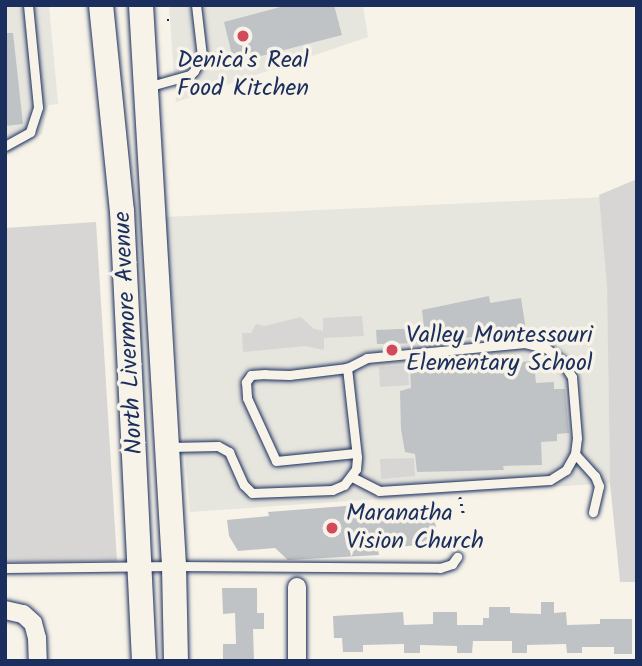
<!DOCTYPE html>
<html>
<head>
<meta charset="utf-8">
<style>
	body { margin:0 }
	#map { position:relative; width:642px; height:666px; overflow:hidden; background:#f7f3e8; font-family:Kalam,sans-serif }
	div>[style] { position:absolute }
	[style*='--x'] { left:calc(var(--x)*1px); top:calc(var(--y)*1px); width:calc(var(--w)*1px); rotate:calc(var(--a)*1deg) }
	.built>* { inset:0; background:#e6e5de }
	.green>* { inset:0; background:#d7d6d4 }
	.building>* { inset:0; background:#c0c3c5 }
	.path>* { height:2.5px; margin-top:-1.25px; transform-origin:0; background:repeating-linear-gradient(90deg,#1b2f5e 0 2px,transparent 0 7px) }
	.roads { filter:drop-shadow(0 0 2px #1b2f5e) drop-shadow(0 0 2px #1b2f5e) }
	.service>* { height:9px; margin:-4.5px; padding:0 4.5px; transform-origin:4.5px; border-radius:4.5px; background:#f7f3e8 }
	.minor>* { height:18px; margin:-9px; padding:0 9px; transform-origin:9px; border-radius:9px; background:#f7f3e8 }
	.secondary>* { height:24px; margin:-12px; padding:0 12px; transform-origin:12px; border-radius:12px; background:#f7f3e8 }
	.dots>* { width:19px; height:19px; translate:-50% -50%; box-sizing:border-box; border:4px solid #f7f3e8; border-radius:50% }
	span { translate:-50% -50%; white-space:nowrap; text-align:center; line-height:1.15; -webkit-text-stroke:7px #f7f3e8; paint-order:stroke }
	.poi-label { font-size:24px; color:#1b2f5e }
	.left { translate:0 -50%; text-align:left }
	.street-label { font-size:24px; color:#1b2f5e }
	.frame { position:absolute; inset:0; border:7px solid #1b2f5e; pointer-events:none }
</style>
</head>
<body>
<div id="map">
	<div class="built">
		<div style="clip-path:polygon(5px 5px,49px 5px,58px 104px,48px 105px,42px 134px,5px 155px)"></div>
		<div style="clip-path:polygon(169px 5px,363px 5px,368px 37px,176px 102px)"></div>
		<div style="clip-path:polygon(606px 197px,610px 483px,190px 512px,165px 217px)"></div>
	</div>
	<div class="green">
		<div style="clip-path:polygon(637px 179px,637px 582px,620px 582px,610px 483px,607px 285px,599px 195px)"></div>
		<div style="clip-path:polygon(96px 222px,117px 561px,5px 562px,5px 228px)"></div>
		<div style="clip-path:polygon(362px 316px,364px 336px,324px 338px,324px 350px,305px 346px,243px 352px,242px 333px,251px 333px,256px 324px,265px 326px,301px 317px,314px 329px,323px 331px,323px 318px)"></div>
		<div style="clip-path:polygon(408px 365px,409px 385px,380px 387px,379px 367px)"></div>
		<div style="clip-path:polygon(414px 458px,415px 476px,381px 479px,380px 459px)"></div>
	</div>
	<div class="building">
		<div style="clip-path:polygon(288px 5px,334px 5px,342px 35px,234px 63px,224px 22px)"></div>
		<div style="clip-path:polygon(5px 33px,13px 33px,23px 124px,5px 126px)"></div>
		<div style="clip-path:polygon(489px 296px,490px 303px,521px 298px,526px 330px,427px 343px,377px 344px,376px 330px,424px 328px,422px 310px)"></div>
		<div style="clip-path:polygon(495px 361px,495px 364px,534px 361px,536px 383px,554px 382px,554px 389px,565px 389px,569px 433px,557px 434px,557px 441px,541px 442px,542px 465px,503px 466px,504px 470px,417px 472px,415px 454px,405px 452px,401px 429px,400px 391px,411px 388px,410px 369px)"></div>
		<div style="clip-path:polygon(358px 505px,358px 513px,433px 506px,438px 543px,378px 549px,379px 555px,288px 560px,275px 548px,238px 551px,229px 536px,227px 520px,269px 516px,268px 512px)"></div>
		<div style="clip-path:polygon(222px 588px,257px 588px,257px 613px,264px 613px,264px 629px,253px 629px,254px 661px,223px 661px,223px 644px,236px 644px,235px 613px,223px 614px)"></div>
		<div style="clip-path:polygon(541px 602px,554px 602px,554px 613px,566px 612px,567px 625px,600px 624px,600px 619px,632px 619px,632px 654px,614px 654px,614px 647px,582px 647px,582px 653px,567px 653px,566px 644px,527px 645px,527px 653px,512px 653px,512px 641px,473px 641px,472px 653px,457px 653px,457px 646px,420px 645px,420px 653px,404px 653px,404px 644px,363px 645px,363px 652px,343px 652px,342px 638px,334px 638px,333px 616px,403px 612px,404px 625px,433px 624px,433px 612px,457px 612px,457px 625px,483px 625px,483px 618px,489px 618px,489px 607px,510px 607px,510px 613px,541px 614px)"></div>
	</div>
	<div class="path">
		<div style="--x:167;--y:20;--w:5;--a:0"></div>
		<div style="--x:460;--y:497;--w:19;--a:78"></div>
	</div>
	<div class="roads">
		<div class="service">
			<div style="--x:147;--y:87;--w:45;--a:-15.6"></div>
			<div style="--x:190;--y:75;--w:6;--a:-45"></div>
			<div style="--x:194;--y:71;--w:17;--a:-62"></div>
			<div style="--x:202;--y:56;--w:51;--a:-96.7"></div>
			<div style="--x:5;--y:146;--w:29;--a:-29"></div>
			<div style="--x:30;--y:132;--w:26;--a:-72"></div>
			<div style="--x:38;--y:107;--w:102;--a:-95.6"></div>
			<div style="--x:170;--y:447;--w:48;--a:-1.2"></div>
			<div style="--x:218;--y:446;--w:13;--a:29"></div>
			<div style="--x:229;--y:452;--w:36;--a:66"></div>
			<div style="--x:244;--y:485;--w:11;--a:45"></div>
			<div style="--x:252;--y:493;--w:80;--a:-2.1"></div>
			<div style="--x:332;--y:490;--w:13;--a:-23"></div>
			<div style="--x:344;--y:485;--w:20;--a:-53"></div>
			<div style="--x:356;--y:469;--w:12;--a:-85"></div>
			<div style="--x:357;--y:457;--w:90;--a:-96.4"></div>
			<div style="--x:575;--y:454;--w:30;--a:48"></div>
			<div style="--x:595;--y:476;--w:11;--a:68"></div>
			<div style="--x:599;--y:486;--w:27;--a:103"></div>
			<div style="--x:352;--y:477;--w:30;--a:27"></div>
			<div style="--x:379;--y:491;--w:171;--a:-3.7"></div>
			<div style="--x:550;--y:480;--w:19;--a:-32"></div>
			<div style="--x:566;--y:470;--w:18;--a:-61"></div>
			<div style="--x:575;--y:454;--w:16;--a:-83"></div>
			<div style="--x:577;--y:438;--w:61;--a:-94.7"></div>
			<div style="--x:572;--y:377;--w:19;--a:-122"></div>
			<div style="--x:562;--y:361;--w:21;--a:-141"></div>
			<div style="--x:546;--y:348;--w:22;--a:-167"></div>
			<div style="--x:525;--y:343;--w:159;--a:174.6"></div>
			<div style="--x:367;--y:358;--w:22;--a:153"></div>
			<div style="--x:347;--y:368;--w:58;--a:173.1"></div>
			<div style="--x:289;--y:375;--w:24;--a:-178"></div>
			<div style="--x:265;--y:374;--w:14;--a:176"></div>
			<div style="--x:251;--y:375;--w:9;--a:126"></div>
			<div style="--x:246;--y:382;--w:16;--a:86"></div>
			<div style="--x:247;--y:398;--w:69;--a:65.3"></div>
			<div style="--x:276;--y:461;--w:80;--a:-5.7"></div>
			<div style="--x:5;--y:568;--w:169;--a:-0.7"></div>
			<div style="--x:174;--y:566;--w:266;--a:0.4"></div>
			<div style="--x:440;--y:568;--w:13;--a:-18"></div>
			<div style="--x:452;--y:564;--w:9;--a:-54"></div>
		</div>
		<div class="minor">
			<div style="--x:5;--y:610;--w:18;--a:13"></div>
			<div style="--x:23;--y:614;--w:13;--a:42"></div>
			<div style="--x:33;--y:623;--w:16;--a:75"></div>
			<div style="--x:37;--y:638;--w:23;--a:88"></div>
			<div style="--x:297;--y:661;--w:74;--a:-90"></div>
		</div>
		<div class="secondary">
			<div style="--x:101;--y:5;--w:207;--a:84.2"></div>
			<div style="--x:122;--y:211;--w:451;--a:87.2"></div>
			<div style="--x:141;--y:5;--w:562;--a:86.63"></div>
			<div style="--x:174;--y:566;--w:95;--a:88.8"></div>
		</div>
	</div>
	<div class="dots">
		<div style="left:243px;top:36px;background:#d1495b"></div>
		<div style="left:392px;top:350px;background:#d1495b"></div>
		<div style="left:332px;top:528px;background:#d1495b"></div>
	</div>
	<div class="poi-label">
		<span style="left:243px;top:75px">Denica's Real<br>Food Kitchen</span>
		<span class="left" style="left:406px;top:350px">Valley Montessouri<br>Elementary School</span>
		<span class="left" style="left:346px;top:528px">Maranatha<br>Vision Church</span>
	</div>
	<div class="street-label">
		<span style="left:129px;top:333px;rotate:-93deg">North Livermore Avenue</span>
	</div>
	<div class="frame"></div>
</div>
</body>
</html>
